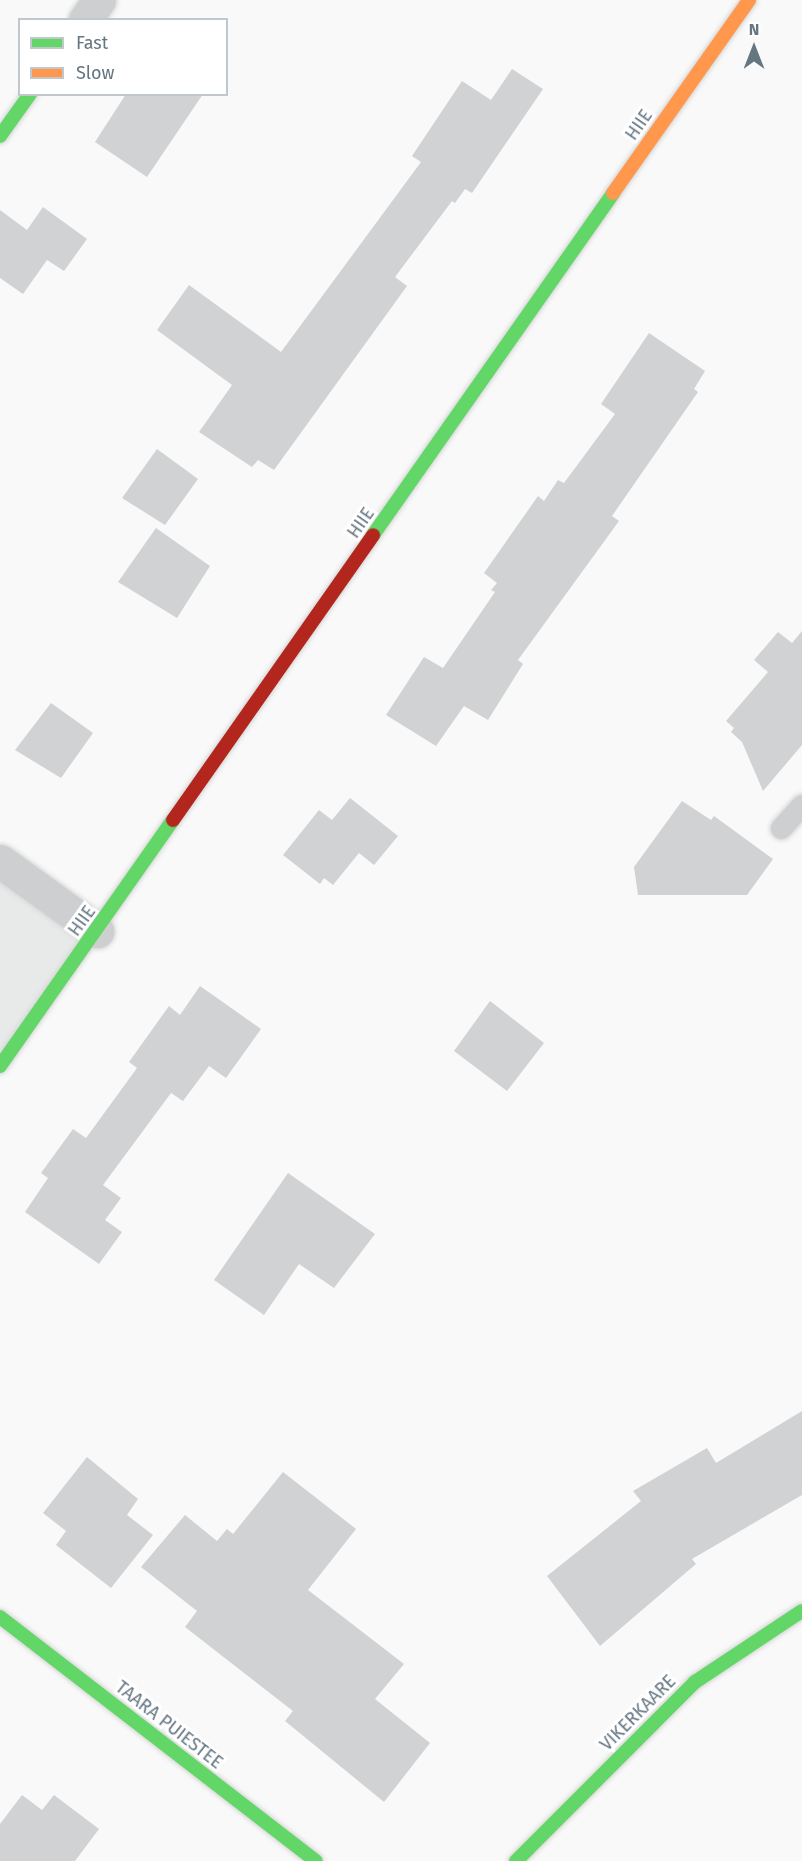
<!DOCTYPE html>
<html>
<head>
<meta charset="utf-8">
<style>
	body { margin:0 }
	#map { position:relative; width:802px; height:1861px; overflow:hidden; background:#f9f9f9; font-family:"Fira Sans",sans-serif }
	div>[style] { position:absolute }
	[style*='--x'] { left:calc(var(--x)*1px); top:calc(var(--y)*1px); width:calc(var(--w)*1px); rotate:calc(var(--a)*1deg) }
	.built>* { inset:0; background:#e8e9e9 }
	.building>* { inset:0; background:#d0d2d3 }
	.roads { filter:drop-shadow(0 0 2px #d5d6d7) drop-shadow(0 0 2px #d5d6d7) }
	.lane>* { height:21px; margin:-10.5px; padding:0 10.5px; transform-origin:10.5px; border-radius:10.5px; background:#cecfd0 }
	.street>* { height:33px; margin:-16.5px; padding:0 16.5px; transform-origin:16.5px; border-radius:16.5px; background:#cecfd0 }
	.fast>* { height:14px; margin:-7px; padding:0 7px; transform-origin:7px; border-radius:7px; background:#63d668 }
	.slow>* { height:14px; margin:-7px; padding:0 7px; transform-origin:7px; border-radius:7px; background:#ff974d }
	.jam>* { height:14px; margin:-7px; padding:0 7px; transform-origin:7px; border-radius:7px; background:#b3261e }
	span { translate:-50% -50%; white-space:nowrap; text-align:center; line-height:1.15; -webkit-text-stroke:6px #fff; paint-order:stroke }
	.street-label { font-size:18px; color:#657683 }
	.legend { position:absolute; left:18px; top:18px; width:210px; height:78px; box-sizing:border-box; background:#fff; border:2px solid #c1c8cd; margin:0; padding:8px 10px; list-style:none; font-size:18px; color:#657683 }
	.legend li { display:flex; align-items:center; gap:12px; height:30px }
	.legend b { width:30px; border:2px solid #c1c8cd }
	.north { position:absolute; left:724px; top:18px; width:60px; height:60px; -webkit-text-stroke:4px #fff; paint-order:stroke; rotate:0deg; font-size:16px; font-weight:700; line-height:24px; text-align:center; color:#657683 }
	.north::after { content:''; display:block; margin:auto; width:21px; height:27px; background:#657683; clip-path:polygon(50% 0,100% 100%,50% 72%,0 100%) }
</style>
</head>
<body>
<div id="map">
	<div class="built">
		<div style="clip-path:polygon(0 861px,97px 931px,0 1066px)"></div>
	</div>
	<div class="building">
		<div style="clip-path:polygon(512px 69px,543px 89px,472px 193px,465px 189px,455px 203px,452px 201px,395px 277px,407px 286px,274px 470px,258px 460px,252px 467px,199px 432px,232px 385px,157px 330px,189px 285px,281px 352px,421px 162px,412px 156px,462px 81px,491px 100px)"></div>
		<div style="clip-path:polygon(126px 94px,203px 94px,147px 177px,95px 142px)"></div>
		<div style="clip-path:polygon(43px 207px,87px 239px,64px 271px,47px 260px,23px 294px,0 278px,0 210px,27px 230px)"></div>
		<div style="clip-path:polygon(649px 333px,705px 371px,694px 389px,698px 392px,612px 516px,619px 521px,518px 660px,523px 664px,488px 720px,464px 706px,436px 746px,386px 715px,424px 657px,443px 668px,495px 592px,491px 590px,497px 583px,484px 573px,538px 496px,544px 501px,558px 480px,564px 483px,615px 414px,601px 404px)"></div>
		<div style="clip-path:polygon(157px 449px,198px 479px,165px 525px,122px 498px)"></div>
		<div style="clip-path:polygon(156px 528px,210px 566px,177px 618px,118px 582px)"></div>
		<div style="clip-path:polygon(802px 631px,802px 745px,763px 791px,742px 742px,731px 732px,734px 728px,726px 721px,768px 672px,754px 660px,778px 632px,792px 643px)"></div>
		<div style="clip-path:polygon(51px 703px,93px 733px,61px 778px,15px 750px)"></div>
		<div style="clip-path:polygon(350px 798px,398px 836px,374px 865px,359px 853px,333px 885px,324px 878px,320px 884px,283px 855px,319px 810px,332px 820px)"></div>
		<div style="clip-path:polygon(682px 801px,711px 820px,714px 816px,773px 859px,747px 895px,638px 895px,634px 867px)"></div>
		<div style="clip-path:polygon(200px 986px,261px 1029px,226px 1078px,209px 1066px,183px 1101px,171px 1093px,103px 1185px,121px 1198px,105px 1220px,122px 1232px,99px 1264px,25px 1212px,48px 1178px,41px 1173px,73px 1129px,86px 1138px,137px 1068px,129px 1062px,169px 1006px,180px 1015px)"></div>
		<div style="clip-path:polygon(490px 1001px,544px 1043px,507px 1091px,454px 1051px)"></div>
		<div style="clip-path:polygon(288px 1173px,375px 1234px,334px 1288px,299px 1264px,264px 1315px,214px 1280px)"></div>
		<div style="clip-path:polygon(802px 1411px,802px 1495px,692px 1559px,696px 1564px,600px 1646px,547px 1576px,641px 1501px,633px 1491px,707px 1448px,716px 1463px)"></div>
		<div style="clip-path:polygon(87px 1457px,138px 1499px,127px 1515px,153px 1535px,111px 1588px,56px 1545px,66px 1531px,43px 1513px)"></div>
		<div style="clip-path:polygon(283px 1472px,356px 1529px,308px 1590px,404px 1664px,375px 1699px,430px 1743px,384px 1802px,285px 1721px,293px 1711px,185px 1627px,197px 1611px,141px 1567px,185px 1515px,217px 1541px,227px 1529px,233px 1534px)"></div>
		<div style="clip-path:polygon(22px 1795px,42px 1810px,54px 1795px,99px 1829px,75px 1861px,0 1861px,0 1824px)"></div>
	</div>
	<div class="roads">
		<div class="lane">
			<div style="--x:781;--y:828;--w:31;--a:-48"></div>
		</div>
		<div class="street">
			<div style="--x:85;--y:20;--w:24;--a:-55"></div>
			<div style="--x:0;--y:861;--w:120;--a:35.8"></div>
		</div>
		<div class="fast">
			<div style="--x:0;--y:136;--w:52;--a:-54.5"></div>
			<div style="--x:373;--y:535;--w:418;--a:-54.9"></div>
			<div style="--x:0;--y:1066;--w:301;--a:-54.9"></div>
			<div style="--x:0;--y:1617;--w:399;--a:37.7"></div>
			<div style="--x:516;--y:1861;--w:253;--a:-45"></div>
			<div style="--x:695;--y:1682;--w:128;--a:-33.6"></div>
		</div>
		<div class="slow">
			<div style="--x:613;--y:193;--w:236;--a:-54.8"></div>
		</div>
		<div class="jam">
			<div style="--x:173;--y:820;--w:348;--a:-54.9"></div>
		</div>
	</div>
	<div class="street-label">
		<span style="left:639px;top:125px;rotate:-55deg">HIIE</span>
		<span style="left:361px;top:523px;rotate:-55deg">HIIE</span>
		<span style="left:82px;top:921px;rotate:-54deg">HIIE</span>
		<span style="left:638px;top:1713px;rotate:-45deg">VIKERKAARE</span>
		<span style="left:169px;top:1725px;rotate:38deg">TAARA PUIESTEE</span>
	</div>
	<ul class="legend">
	<li><b style="height:8px;background:#63d668"></b>Fast</li>
	<li><b style="height:8px;background:#ff974d"></b>Slow</li>
	</ul>
	<div class="north">N</div>
</div>
</body>
</html>
